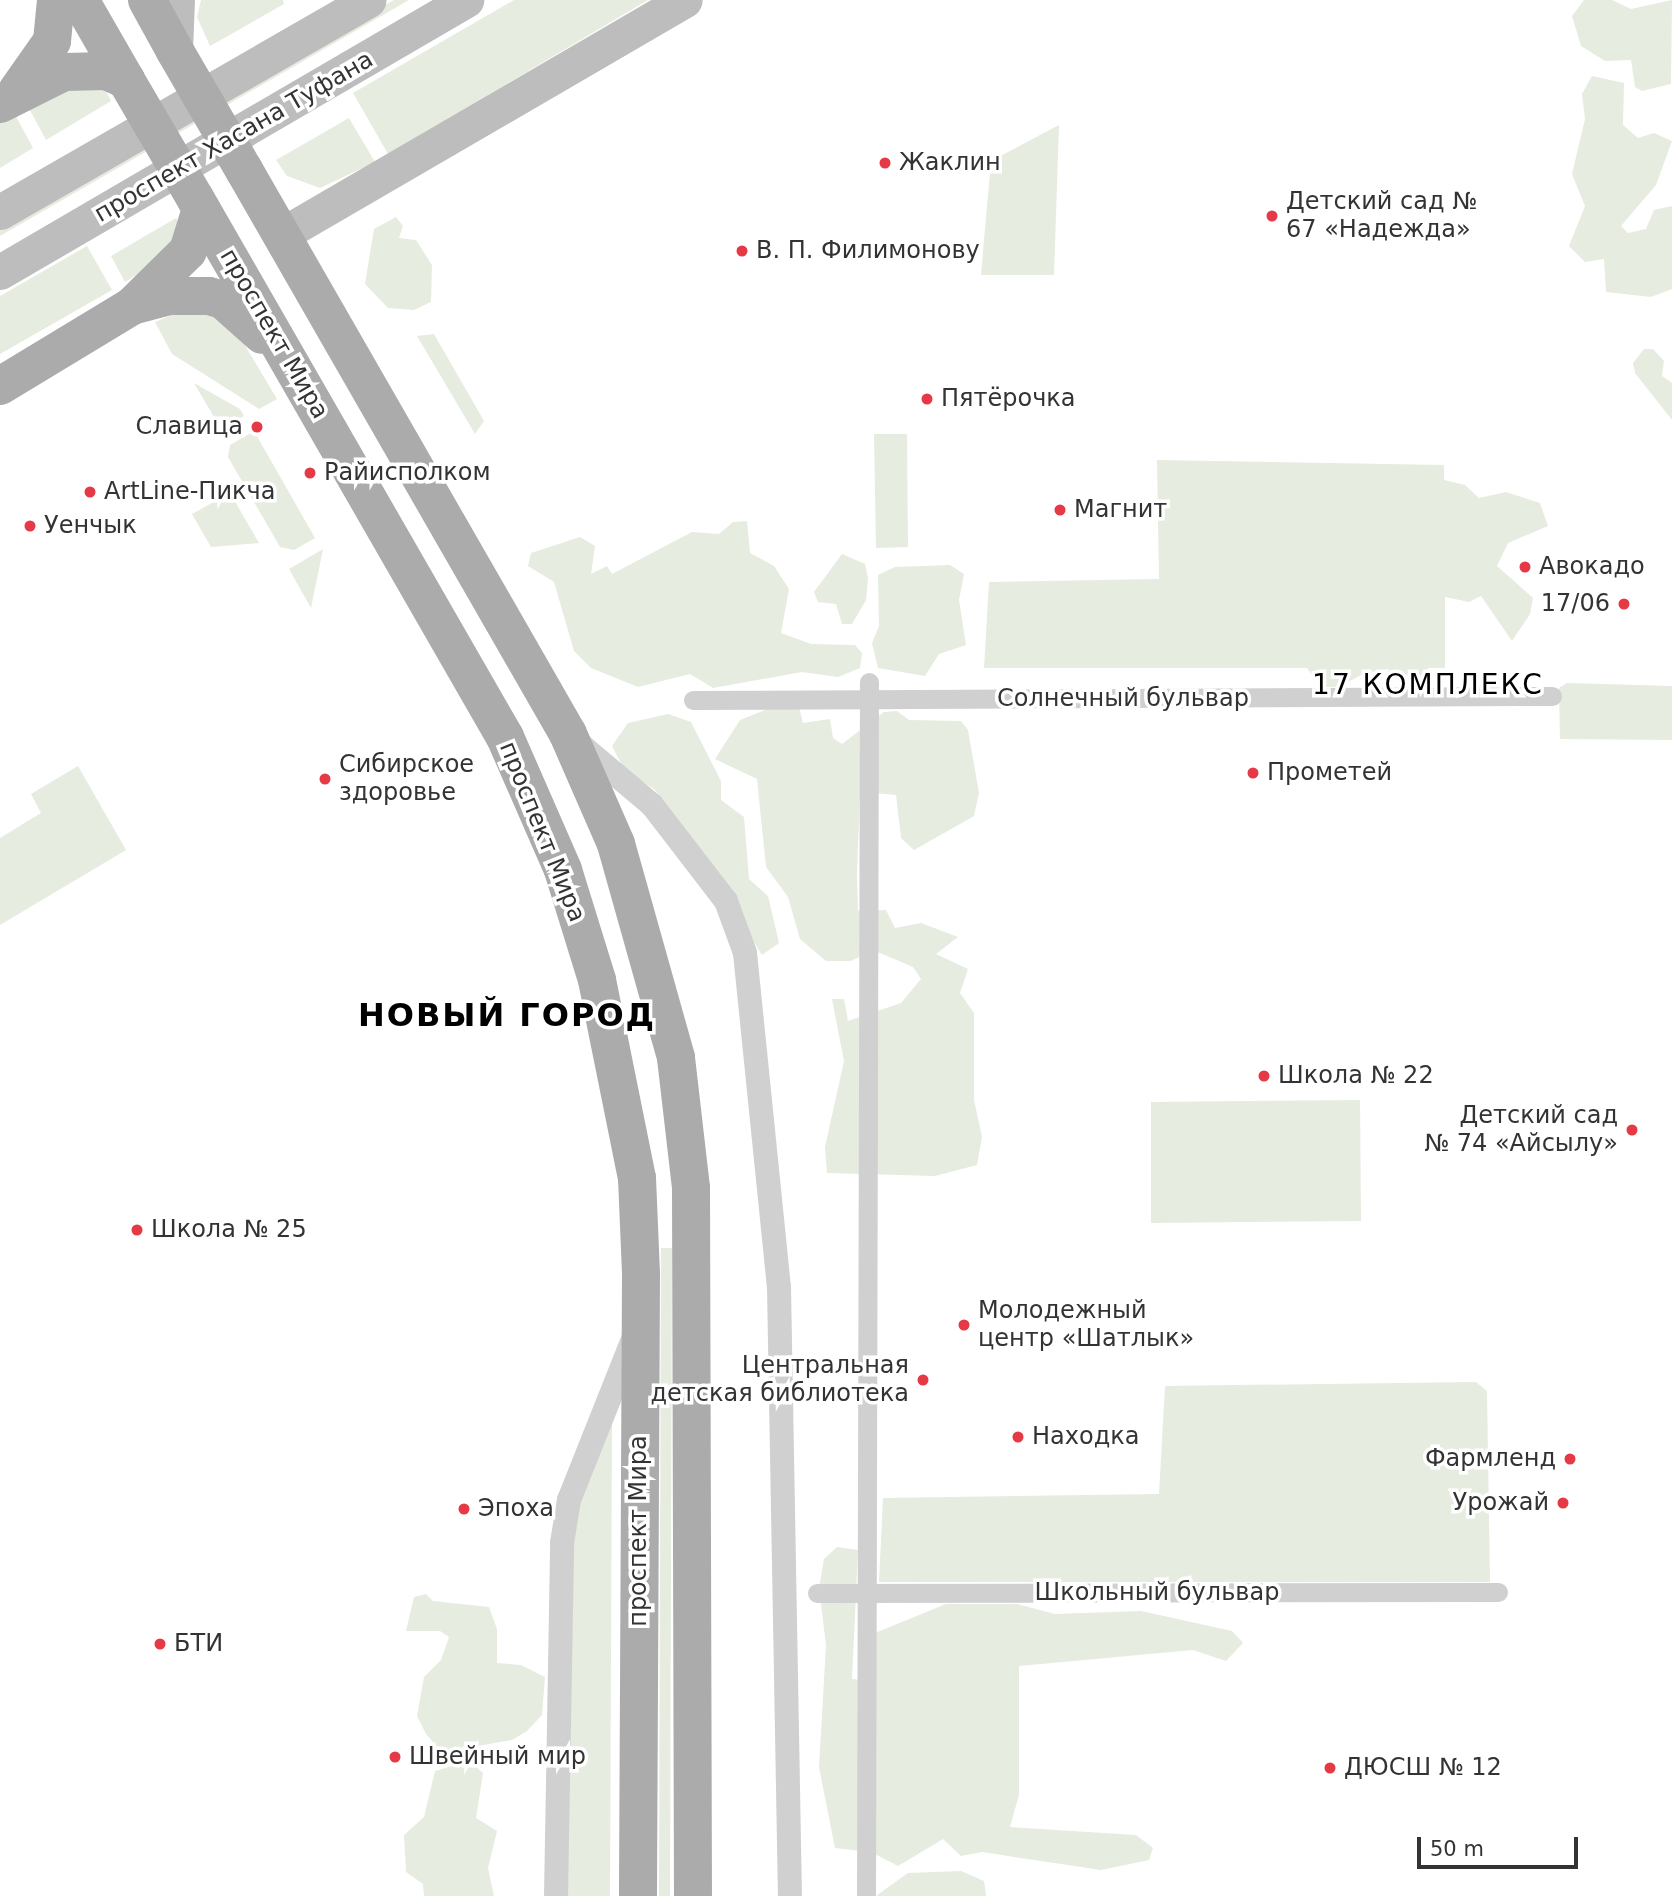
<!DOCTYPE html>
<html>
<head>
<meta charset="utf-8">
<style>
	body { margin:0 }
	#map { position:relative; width:1672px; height:1896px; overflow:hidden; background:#fff; font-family:"DejaVu Sans",sans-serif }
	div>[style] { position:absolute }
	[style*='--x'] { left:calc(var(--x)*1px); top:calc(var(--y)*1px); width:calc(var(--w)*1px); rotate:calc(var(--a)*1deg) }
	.green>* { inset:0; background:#e6ecdf }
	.pedestrian>* { height:19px; margin:-9.5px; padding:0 9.5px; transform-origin:9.5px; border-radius:9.5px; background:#d0d0d0 }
	.minor>* { height:24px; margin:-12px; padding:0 12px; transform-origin:12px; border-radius:12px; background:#d0d0d0 }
	.secondary>* { height:35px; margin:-17.5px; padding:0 17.5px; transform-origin:17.5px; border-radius:17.5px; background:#bdbdbd }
	.primary>* { height:38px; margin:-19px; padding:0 19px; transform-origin:19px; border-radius:19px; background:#ababab }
	.primary-bridge>* { height:38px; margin:-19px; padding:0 19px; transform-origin:19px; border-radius:19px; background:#ababab }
	.dots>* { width:19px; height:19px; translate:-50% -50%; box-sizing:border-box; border:4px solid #fff; border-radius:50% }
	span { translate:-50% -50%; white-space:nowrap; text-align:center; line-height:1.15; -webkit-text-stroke:7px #fff; paint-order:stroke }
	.street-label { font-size:24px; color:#333 }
	.poi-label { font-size:24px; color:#333 }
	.left { translate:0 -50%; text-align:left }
	.right { translate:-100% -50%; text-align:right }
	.quarter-label { font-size:28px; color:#000; letter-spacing:2px }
	.district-label { font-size:32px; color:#000; font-weight:700; letter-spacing:2px }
	.scale { position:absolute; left:1417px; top:1837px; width:161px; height:32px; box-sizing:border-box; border:4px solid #333; border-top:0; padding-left:9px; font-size:21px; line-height:24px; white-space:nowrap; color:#333; -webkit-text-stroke:5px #fff; paint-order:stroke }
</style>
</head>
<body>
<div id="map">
	<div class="green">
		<div style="clip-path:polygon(201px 0,283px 0,284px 4px,210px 46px,197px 17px)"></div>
		<div style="clip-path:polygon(394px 0,409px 0,0 236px,0 227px)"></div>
		<div style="clip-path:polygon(514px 0,648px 0,388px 154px,353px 93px)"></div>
		<div style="clip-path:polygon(1584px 0,1612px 0,1631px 9px,1672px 0,1671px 84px,1642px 91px,1635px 87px,1631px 60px,1605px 61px,1581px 46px,1572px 16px)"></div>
		<div style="clip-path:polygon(1592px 76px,1624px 83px,1623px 125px,1638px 138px,1654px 133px,1672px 141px,1656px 185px,1621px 226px,1628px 233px,1646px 229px,1654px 210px,1672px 206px,1672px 289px,1651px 297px,1606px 292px,1604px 259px,1585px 262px,1569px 246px,1585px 206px,1572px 174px,1585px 119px,1582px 94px)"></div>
		<div style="clip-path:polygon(66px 79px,105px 89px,111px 101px,46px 140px,25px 101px)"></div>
		<div style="clip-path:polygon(12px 109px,33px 148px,0 168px,0 115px)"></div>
		<div style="clip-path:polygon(349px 118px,375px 162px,320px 188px,287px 176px,276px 160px)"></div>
		<div style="clip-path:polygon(1059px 125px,1054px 275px,981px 275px,991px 161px)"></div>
		<div style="clip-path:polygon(396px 217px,403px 226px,399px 238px,416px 240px,432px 265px,431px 302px,414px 310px,388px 308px,365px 284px,374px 229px)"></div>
		<div style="clip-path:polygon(176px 218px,181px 226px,169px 255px,125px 282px,111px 256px)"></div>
		<div style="clip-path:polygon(87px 246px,112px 290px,0 354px,0 296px)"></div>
		<div style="clip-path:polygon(195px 305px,237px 332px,277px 399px,259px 409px,172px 354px,155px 322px)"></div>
		<div style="clip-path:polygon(434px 334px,484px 421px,475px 434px,417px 336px)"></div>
		<div style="clip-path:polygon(1644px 349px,1653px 349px,1664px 361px,1662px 376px,1672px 383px,1672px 420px,1635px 373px,1633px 363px)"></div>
		<div style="clip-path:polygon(194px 383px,240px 409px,244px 416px,221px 429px)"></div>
		<div style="clip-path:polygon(254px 431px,315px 538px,294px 550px,280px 547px,228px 457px,230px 445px)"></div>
		<div style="clip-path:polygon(874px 434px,907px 434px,908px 547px,876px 548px)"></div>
		<div style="clip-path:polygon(1157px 460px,1444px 465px,1444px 480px,1465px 485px,1479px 498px,1506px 492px,1540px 503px,1548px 526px,1508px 543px,1497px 566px,1533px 598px,1530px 614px,1512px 641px,1481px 596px,1469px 602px,1445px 597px,1445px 668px,1428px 668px,1423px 677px,1368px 671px,1339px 687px,1321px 687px,1307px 668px,984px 668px,989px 582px,1159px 579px)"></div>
		<div style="clip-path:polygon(230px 493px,259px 543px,211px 547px,192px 514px)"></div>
		<div style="clip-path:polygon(747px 521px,750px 553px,774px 566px,789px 589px,781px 633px,811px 644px,855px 645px,862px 653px,860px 668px,838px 677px,802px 672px,713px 688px,690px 674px,638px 687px,591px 668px,574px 651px,554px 582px,528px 566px,531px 553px,580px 537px,595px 546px,591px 574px,607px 566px,612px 574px,692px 532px,719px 534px,733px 522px)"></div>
		<div style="clip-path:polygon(323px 549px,311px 608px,289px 569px)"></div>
		<div style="clip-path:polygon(842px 554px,865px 564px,868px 578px,866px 600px,852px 624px,842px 624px,836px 604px,818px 602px,814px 592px)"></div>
		<div style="clip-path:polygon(950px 565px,964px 574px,959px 600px,966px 645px,939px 654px,925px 676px,878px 668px,872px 643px,879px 626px,878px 575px,895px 567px)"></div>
		<div style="clip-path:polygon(1567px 683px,1672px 686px,1672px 740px,1560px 739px,1559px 688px)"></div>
		<div style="clip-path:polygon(788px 701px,799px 707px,803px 723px,830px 719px,833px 738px,842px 744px,884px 712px,897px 711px,909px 720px,961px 721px,968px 730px,979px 793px,974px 816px,914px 850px,901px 838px,896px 795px,860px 792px,857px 873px,858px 911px,886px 910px,895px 928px,921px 923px,958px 937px,936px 954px,968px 969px,960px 993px,974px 1013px,974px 1100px,982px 1137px,977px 1165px,935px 1176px,827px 1173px,825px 1147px,844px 1061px,832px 999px,844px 999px,848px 1021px,901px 1003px,921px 979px,913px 967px,873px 950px,851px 961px,826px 961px,800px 939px,788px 897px,766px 867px,757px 779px,715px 759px,740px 720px)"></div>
		<div style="clip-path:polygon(668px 714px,691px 722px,721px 781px,721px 800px,744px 817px,749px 879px,768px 896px,779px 943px,762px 955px,671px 811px,655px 790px,624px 769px,612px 746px,628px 723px)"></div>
		<div style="clip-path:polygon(78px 766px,126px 850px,0 925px,0 838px,41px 813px,31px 794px)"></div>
		<div style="clip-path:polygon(1360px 1100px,1361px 1221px,1151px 1223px,1151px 1102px)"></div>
		<div style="clip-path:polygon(661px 1248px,672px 1248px,670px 1896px,659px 1896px)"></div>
		<div style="clip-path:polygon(1476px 1382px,1487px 1391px,1490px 1582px,879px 1582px,883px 1498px,1159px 1494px,1165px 1386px)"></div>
		<div style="clip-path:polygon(612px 1417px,610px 1896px,566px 1896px,569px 1529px)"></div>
		<div style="clip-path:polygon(837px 1547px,858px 1550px,852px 1679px,860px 1680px,875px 1633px,946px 1604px,1017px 1604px,1055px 1614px,1141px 1611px,1232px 1631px,1243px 1643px,1226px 1661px,1193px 1650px,1019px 1666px,1019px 1795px,1010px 1827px,1136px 1835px,1153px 1848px,1149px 1860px,1101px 1870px,982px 1852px,961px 1856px,943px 1839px,898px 1866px,871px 1852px,835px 1848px,819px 1767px,826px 1645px,819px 1588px,824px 1559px)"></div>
		<div style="clip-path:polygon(426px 1594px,433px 1601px,489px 1607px,497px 1629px,497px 1663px,521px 1665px,545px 1677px,542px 1715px,527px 1731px,512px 1740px,450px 1751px,440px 1750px,426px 1734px,417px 1716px,424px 1677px,441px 1660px,449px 1637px,440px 1631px,406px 1631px,414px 1597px)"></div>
		<div style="clip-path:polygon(470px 1761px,483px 1773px,476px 1818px,497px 1831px,488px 1868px,494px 1896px,424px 1896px,423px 1884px,406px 1872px,404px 1835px,424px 1817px,435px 1771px)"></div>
		<div style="clip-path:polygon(961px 1871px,984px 1881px,986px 1896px,876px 1896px,908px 1873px)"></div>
	</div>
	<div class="pedestrian">
		<div style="--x:693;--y:700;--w:859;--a:-0.27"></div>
		<div style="--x:817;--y:1593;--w:681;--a:-0.08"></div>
		<div style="--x:866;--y:1896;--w:1214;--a:-89.86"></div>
	</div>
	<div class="minor">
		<div style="--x:576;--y:741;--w:99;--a:40.1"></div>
		<div style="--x:652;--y:805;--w:121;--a:52.4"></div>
		<div style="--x:726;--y:901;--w:55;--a:69.9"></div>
		<div style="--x:745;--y:953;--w:336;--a:84.2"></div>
		<div style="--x:779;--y:1287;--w:609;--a:88.97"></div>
		<div style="--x:556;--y:1896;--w:353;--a:-89"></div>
		<div style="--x:562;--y:1543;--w:44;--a:-80.8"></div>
		<div style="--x:569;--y:1500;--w:173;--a:-68.3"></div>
	</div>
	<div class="secondary">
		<div style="--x:175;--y:51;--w:51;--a:-87.8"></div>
		<div style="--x:0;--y:212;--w:425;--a:-29.9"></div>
		<div style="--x:281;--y:235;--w:467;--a:-30.2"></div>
		<div style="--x:0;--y:272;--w:540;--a:-30.27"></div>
	</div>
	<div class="primary">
		<div style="--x:80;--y:0;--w:92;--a:60.1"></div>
		<div style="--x:147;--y:0;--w:58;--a:61.2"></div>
		<div style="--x:17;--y:91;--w:61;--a:-55"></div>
		<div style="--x:52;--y:41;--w:41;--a:-84.4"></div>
		<div style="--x:0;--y:104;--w:72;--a:-26.6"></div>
		<div style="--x:64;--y:72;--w:42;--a:-1.4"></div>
		<div style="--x:106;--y:71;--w:22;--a:24"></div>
		<div style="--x:244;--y:170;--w:650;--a:60.12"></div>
		<div style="--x:568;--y:734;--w:120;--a:66.4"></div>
		<div style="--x:616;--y:844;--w:222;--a:74.3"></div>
		<div style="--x:676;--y:1058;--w:131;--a:83.4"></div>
		<div style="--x:691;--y:1188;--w:708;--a:89.84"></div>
		<div style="--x:195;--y:198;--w:622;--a:60.1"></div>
		<div style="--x:505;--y:737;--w:145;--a:66.4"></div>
		<div style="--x:563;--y:870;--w:115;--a:72.8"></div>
		<div style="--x:597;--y:980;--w:202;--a:78.6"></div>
		<div style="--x:637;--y:1178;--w:97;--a:87.6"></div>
		<div style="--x:641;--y:1275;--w:621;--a:90.28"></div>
		<div style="--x:132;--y:306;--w:38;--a:-15"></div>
		<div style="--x:169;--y:296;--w:40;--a:0"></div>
		<div style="--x:209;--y:296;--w:15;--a:16"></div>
		<div style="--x:223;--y:300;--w:52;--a:41.9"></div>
		<div style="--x:0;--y:386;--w:154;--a:-31.2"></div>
		<div style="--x:132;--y:306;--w:78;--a:-44.5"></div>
		<div style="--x:188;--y:251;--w:44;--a:-72.8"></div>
	</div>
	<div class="primary-bridge">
		<div style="--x:175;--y:51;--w:138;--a:59.9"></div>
		<div style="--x:126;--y:80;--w:137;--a:59.7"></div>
	</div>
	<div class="dots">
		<div style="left:885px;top:163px;background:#e63946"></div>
		<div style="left:1272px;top:216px;background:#e63946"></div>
		<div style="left:742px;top:251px;background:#e63946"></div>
		<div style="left:927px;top:399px;background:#e63946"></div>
		<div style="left:257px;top:427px;background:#e63946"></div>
		<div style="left:310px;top:473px;background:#e63946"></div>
		<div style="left:90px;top:492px;background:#e63946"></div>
		<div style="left:1060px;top:510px;background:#e63946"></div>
		<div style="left:30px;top:526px;background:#e63946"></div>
		<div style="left:1525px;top:567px;background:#e63946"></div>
		<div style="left:1624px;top:604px;background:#e63946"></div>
		<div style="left:1253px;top:773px;background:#e63946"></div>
		<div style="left:325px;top:779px;background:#e63946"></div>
		<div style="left:1264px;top:1076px;background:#e63946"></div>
		<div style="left:1632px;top:1130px;background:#e63946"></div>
		<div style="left:137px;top:1230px;background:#e63946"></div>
		<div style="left:964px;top:1325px;background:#e63946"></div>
		<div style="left:923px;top:1380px;background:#e63946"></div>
		<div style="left:1018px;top:1437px;background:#e63946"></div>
		<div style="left:1570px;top:1459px;background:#e63946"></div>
		<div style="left:1563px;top:1503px;background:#e63946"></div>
		<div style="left:464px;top:1509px;background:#e63946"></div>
		<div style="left:160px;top:1644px;background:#e63946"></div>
		<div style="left:395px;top:1757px;background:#e63946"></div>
		<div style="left:1330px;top:1768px;background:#e63946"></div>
	</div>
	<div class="street-label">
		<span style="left:234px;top:137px;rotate:-30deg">проспект Хасана Туфана</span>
		<span style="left:274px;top:334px;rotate:60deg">проспект Мира</span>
		<span style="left:1123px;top:699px">Солнечный бульвар</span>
		<span style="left:542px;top:832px;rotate:68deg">проспект Мира</span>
		<span style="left:639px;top:1531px;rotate:-90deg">проспект Мира</span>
		<span style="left:1157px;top:1593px">Школьный бульвар</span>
	</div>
	<div class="poi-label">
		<span class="left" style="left:899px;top:163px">Жаклин</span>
		<span class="left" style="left:1286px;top:216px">Детский сад №<br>67 «Надежда»</span>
		<span class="left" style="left:756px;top:251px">В. П. Филимонову</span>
		<span class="left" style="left:941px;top:399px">Пятёрочка</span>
		<span class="right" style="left:243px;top:427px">Славица</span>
		<span class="left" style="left:324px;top:473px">Райисполком</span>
		<span class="left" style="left:104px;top:492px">ArtLine-Пикча</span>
		<span class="left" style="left:1074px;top:510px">Магнит</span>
		<span class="left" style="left:44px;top:526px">Уенчык</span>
		<span class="left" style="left:1539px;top:567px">Авокадо</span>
		<span class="right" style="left:1610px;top:604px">17/06</span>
		<span class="left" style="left:339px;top:779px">Сибирское<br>здоровье</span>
		<span class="left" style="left:1267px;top:773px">Прометей</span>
		<span class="left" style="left:1278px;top:1076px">Школа № 22</span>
		<span class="right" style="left:1618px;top:1130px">Детский сад<br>№ 74 «Айсылу»</span>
		<span class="left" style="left:151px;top:1230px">Школа № 25</span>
		<span class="left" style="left:978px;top:1325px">Молодежный<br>центр «Шатлык»</span>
		<span class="right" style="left:909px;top:1380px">Центральная<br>детская библиотека</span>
		<span class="left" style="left:1032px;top:1437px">Находка</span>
		<span class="right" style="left:1556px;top:1459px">Фармленд</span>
		<span class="right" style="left:1549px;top:1503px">Урожай</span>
		<span class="left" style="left:478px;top:1509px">Эпоха</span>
		<span class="left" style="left:174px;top:1644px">БТИ</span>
		<span class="left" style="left:409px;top:1757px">Швейный мир</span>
		<span class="left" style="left:1344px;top:1768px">ДЮСШ № 12</span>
	</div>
	<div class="quarter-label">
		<span style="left:1428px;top:685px">17 КОМПЛЕКС</span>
	</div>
	<div class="district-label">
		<span style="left:507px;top:1015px">НОВЫЙ ГОРОД</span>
	</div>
	<div class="scale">50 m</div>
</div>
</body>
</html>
